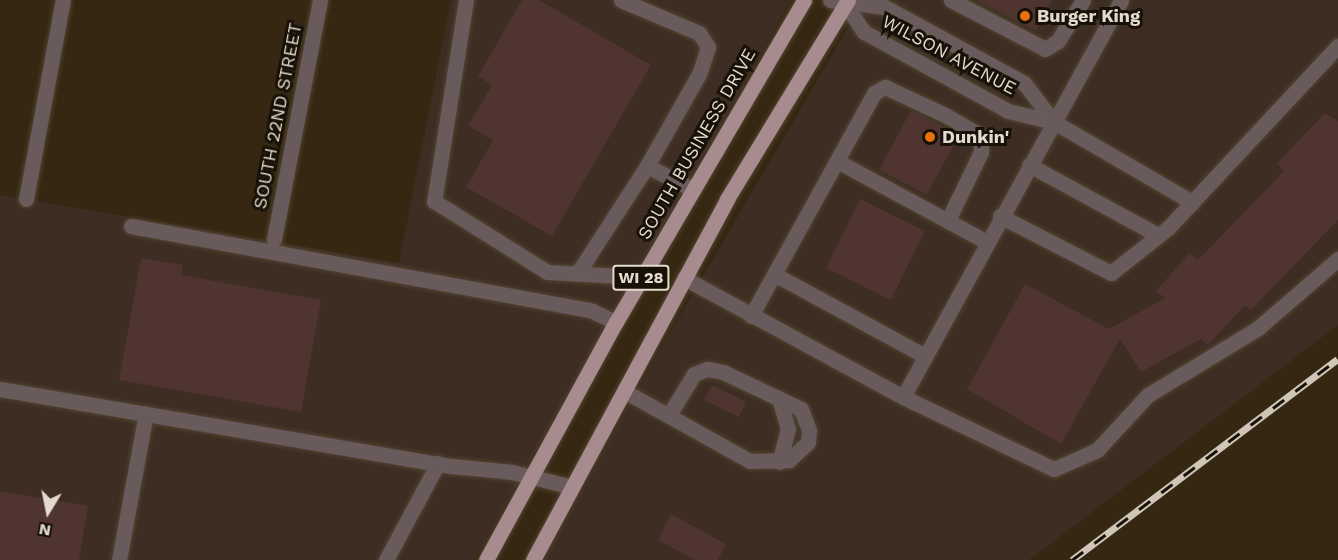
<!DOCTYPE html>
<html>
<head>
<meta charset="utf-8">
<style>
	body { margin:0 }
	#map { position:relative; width:1338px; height:560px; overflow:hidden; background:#352712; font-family:"Work Sans",sans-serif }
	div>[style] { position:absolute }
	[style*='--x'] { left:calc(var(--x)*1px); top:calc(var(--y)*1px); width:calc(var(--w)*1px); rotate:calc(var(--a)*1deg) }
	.commercial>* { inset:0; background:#3d2d23 }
	.building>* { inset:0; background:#4f3430 }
	.roads { filter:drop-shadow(0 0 2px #514430) drop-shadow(0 0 2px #514430) }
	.minor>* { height:15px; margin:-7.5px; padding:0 7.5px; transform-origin:7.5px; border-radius:7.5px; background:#695b5c }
	.major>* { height:15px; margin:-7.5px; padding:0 7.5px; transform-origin:7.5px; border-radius:7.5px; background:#a88b8e }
	.rail>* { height:7px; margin-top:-3.5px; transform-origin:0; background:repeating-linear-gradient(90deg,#181108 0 14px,#cfc6b8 0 28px); box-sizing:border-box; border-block:2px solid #cfc6b8 }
	.dots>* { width:16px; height:16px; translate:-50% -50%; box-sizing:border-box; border:3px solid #181108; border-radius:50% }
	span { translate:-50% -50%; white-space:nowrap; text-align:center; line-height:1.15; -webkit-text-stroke:6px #181108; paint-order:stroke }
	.shield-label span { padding:2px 4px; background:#181108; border:2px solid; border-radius:4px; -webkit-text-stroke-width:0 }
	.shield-label { font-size:16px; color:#e4dbce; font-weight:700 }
	.poi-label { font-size:18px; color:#e4dbce; font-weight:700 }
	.left { translate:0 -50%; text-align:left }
	.street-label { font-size:18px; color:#e4dbce }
	.north { position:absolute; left:18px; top:482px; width:60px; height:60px; -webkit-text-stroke:4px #181108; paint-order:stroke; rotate:190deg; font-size:16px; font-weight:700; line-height:24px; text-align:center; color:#e4dbce }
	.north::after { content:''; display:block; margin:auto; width:21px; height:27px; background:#e4dbce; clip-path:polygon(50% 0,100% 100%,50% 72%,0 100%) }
</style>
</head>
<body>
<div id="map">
	<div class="commercial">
		<div style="clip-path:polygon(451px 0,791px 0,474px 560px,0 560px,0 195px,399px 263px)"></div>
		<div style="clip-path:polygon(864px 0,1338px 0,1338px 325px,1029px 560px,544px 560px,653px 362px)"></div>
	</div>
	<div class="building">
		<div style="clip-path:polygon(522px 0,539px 0,651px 65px,552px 236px,466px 187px,493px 140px,468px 126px,492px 85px,478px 76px)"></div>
		<div style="clip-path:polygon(976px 0,1052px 0,1036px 31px)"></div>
		<div style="clip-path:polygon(911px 110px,959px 135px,927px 195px,879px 170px)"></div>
		<div style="clip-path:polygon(1325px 113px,1338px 121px,1338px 220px,1251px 310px,1245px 305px,1208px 345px,1201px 339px,1141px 372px,1120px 339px,1061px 444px,967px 389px,1025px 284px,1109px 329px,1165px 298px,1156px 291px,1189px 253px,1198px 260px,1284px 171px,1277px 163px)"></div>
		<div style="clip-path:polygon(860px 199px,925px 231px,891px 300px,826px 268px)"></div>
		<div style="clip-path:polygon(141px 258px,183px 265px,181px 275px,321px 300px,301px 412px,119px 380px)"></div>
		<div style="clip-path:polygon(712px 385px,746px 402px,739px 417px,704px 400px)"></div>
		<div style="clip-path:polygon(0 491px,88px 506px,79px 560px,0 560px)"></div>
		<div style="clip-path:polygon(671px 514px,726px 544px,718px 560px,695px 560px,658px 540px)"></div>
	</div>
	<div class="roads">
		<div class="minor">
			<div style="--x:466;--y:0;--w:204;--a:99"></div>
			<div style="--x:434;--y:201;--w:133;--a:32.1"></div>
			<div style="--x:547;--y:272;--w:73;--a:3.1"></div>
			<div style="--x:620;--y:276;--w:19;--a:21"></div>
			<div style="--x:621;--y:0;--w:85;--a:22.9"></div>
			<div style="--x:699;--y:33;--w:17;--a:57"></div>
			<div style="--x:708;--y:47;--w:28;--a:108"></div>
			<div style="--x:699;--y:74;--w:106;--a:119.5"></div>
			<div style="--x:647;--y:166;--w:51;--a:27.1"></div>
			<div style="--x:830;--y:0;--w:55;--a:7.3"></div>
			<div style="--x:885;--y:7;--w:158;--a:28.7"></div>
			<div style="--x:1024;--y:83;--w:49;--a:52.4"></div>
			<div style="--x:951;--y:0;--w:106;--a:27.5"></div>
			<div style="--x:1045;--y:49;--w:15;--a:-32"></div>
			<div style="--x:1058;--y:41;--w:48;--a:-58.6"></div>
			<div style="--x:845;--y:4;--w:34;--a:56"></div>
			<div style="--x:864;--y:32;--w:164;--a:28.7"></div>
			<div style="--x:1008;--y:111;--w:47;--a:13.4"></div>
			<div style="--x:1054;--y:122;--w:160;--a:30.1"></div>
			<div style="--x:837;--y:161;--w:170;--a:28.4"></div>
			<div style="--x:1029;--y:165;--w:147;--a:28.5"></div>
			<div style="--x:26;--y:199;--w:202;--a:-79.5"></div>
			<div style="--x:1000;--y:216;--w:125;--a:27.2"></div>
			<div style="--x:1111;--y:273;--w:74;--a:-38.4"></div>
			<div style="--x:1169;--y:227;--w:248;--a:-47"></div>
			<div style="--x:131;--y:226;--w:469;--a:10.4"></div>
			<div style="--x:592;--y:311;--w:26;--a:25"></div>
			<div style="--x:274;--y:239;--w:243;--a:-79.1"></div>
			<div style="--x:579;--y:271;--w:125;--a:-57.1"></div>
			<div style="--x:774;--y:274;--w:172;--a:28.5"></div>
			<div style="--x:684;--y:278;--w:249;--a:28.5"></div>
			<div style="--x:903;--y:397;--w:453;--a:-61.2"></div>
			<div style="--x:751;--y:316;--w:255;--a:-61.1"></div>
			<div style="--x:874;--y:93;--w:13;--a:-29"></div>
			<div style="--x:885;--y:87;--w:66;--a:25"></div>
			<div style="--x:945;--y:115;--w:36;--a:30"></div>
			<div style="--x:976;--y:133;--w:9;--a:58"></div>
			<div style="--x:981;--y:141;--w:11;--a:90"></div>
			<div style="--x:981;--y:152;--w:76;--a:115.9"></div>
			<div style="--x:0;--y:389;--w:459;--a:9.7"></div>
			<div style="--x:452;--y:466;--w:60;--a:5.7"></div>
			<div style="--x:512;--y:472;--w:62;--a:14"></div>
			<div style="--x:624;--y:391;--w:144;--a:29.1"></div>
			<div style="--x:750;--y:461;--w:39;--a:-1"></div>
			<div style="--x:789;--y:460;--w:26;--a:-43"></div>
			<div style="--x:808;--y:442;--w:12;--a:-85"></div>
			<div style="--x:809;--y:430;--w:22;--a:-111"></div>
			<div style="--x:801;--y:409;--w:86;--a:-154.6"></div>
			<div style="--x:723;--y:372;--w:16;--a:-169"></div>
			<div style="--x:707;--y:369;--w:14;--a:159"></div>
			<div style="--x:694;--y:374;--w:48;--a:121.4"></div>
			<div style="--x:903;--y:397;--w:167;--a:25.5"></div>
			<div style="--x:1054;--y:469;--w:47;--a:-23.8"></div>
			<div style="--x:1097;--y:450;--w:75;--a:-47.2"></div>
			<div style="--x:1148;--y:395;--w:129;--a:-31.3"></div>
			<div style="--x:1258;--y:328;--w:106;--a:-40.8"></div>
			<div style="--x:779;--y:398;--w:32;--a:74"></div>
			<div style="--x:788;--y:429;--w:34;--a:105"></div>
			<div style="--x:119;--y:560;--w:149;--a:-79.6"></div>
			<div style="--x:386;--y:560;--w:110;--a:-61.8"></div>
		</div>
		<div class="major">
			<div style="--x:486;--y:560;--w:271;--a:-61.4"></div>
			<div style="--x:616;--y:322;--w:373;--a:-59.7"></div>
			<div style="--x:533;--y:560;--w:410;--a:-61.7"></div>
			<div style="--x:727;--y:199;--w:233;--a:-58.7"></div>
		</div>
	</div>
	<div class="rail">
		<div style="--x:1072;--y:560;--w:333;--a:-37.1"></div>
	</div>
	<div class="dots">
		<div style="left:1025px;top:16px;background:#e8710a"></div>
		<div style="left:930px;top:137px;background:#e8710a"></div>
	</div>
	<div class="shield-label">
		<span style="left:641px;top:278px">WI 28</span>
	</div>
	<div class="poi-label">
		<span class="left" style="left:1037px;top:16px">Burger King</span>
		<span class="left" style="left:942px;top:137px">Dunkin'</span>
	</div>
	<div class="street-label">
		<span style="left:949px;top:55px;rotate:28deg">WILSON AVENUE</span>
		<span style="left:278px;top:116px;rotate:-79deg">SOUTH 22ND STREET</span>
		<span style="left:697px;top:144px;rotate:-60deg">SOUTH BUSINESS DRIVE</span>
	</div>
	<div class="north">N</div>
</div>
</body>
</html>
